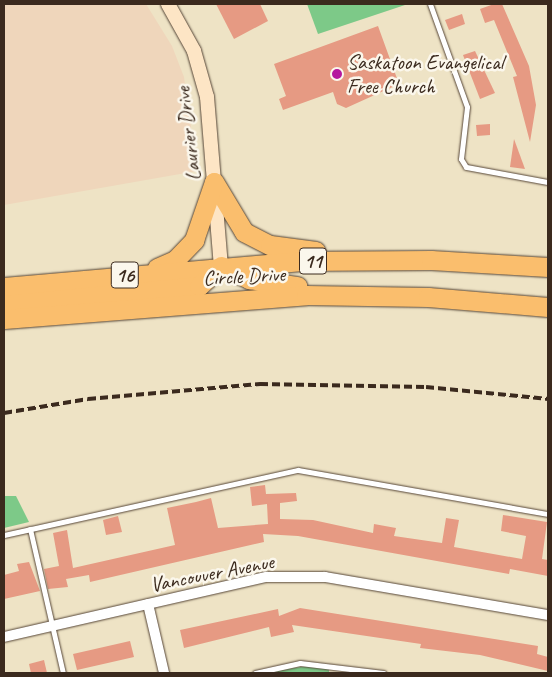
<!DOCTYPE html>
<html>
<head>
<meta charset="utf-8">
<style>
	body { margin:0 }
	#map { position:relative; width:552px; height:677px; overflow:hidden; background:#eee3c5; font-family:Caveat,sans-serif }
	div>[style] { position:absolute }
	[style*='--x'] { left:calc(var(--x)*1px); top:calc(var(--y)*1px); width:calc(var(--w)*1px); rotate:calc(var(--a)*1deg) }
	.built>* { inset:0; background:#efd6bb }
	.green>* { inset:0; background:#7dc988 }
	.building>* { inset:0; background:#e69a83 }
	.roads { filter:drop-shadow(0 0 1px #564637) drop-shadow(0 0 1px #564637) }
	.lane>* { height:5px; margin:-2.5px; padding:0 2.5px; transform-origin:2.5px; border-radius:2.5px; background:#fff }
	.street>* { height:10px; margin:-5px; padding:0 5px; transform-origin:5px; border-radius:5px; background:#fff }
	.secondary>* { height:14px; margin:-7px; padding:0 7px; transform-origin:7px; border-radius:7px; background:#fde5c5 }
	.highway>* { height:19px; margin:-9.5px; padding:0 9.5px; transform-origin:9.5px; border-radius:9.5px; background:#fabe6d }
	.rail>* { height:4px; margin-top:-2px; transform-origin:0; background:repeating-linear-gradient(90deg,#3b2a1e 0 8px,transparent 0 12px) }
	.dots>* { width:14px; height:14px; translate:-50% -50%; box-sizing:border-box; border:2px solid #fbf7ec; border-radius:50% }
	span { translate:-50% -50%; white-space:nowrap; text-align:center; line-height:1.15; -webkit-text-stroke:5px #fbf7ec; paint-order:stroke }
	.shield-label span { padding:1px 4px; background:#fbf7ec; border:1px solid; border-radius:4px; -webkit-text-stroke-width:0 }
	.shield-label { font-size:20px; color:#3b2a1e; font-weight:700 }
	.poi-label { font-size:21px; color:#3b2a1e }
	.left { translate:0 -50%; text-align:left }
	.street-label { font-size:21px; color:#3b2a1e }
	.frame { position:absolute; inset:0; border:5px solid #3b2a1e; pointer-events:none }
</style>
</head>
<body>
<div id="map">
	<div class="built">
		<div style="clip-path:polygon(4px 4px,146px 4px,172px 46px,184px 77px,197px 171px,4px 205px)"></div>
	</div>
	<div class="green">
		<div style="clip-path:polygon(307px 4px,408px 4px,318px 34px)"></div>
		<div style="clip-path:polygon(4px 496px,16px 496px,29px 522px,4px 528px)"></div>
		<div style="clip-path:polygon(313px 665px,329px 668px,329px 673px,263px 673px)"></div>
	</div>
	<div class="building">
		<div style="clip-path:polygon(216px 4px,260px 4px,268px 21px,234px 39px)"></div>
		<div style="clip-path:polygon(494px 4px,502px 4px,529px 66px,536px 105px,530px 142px,513px 77px,517px 76px,494px 20px,485px 23px,480px 9px)"></div>
		<div style="clip-path:polygon(462px 14px,465px 24px,449px 30px,445px 20px)"></div>
		<div style="clip-path:polygon(378px 26px,399px 84px,346px 108px,337px 104px,333px 92px,283px 110px,279px 99px,286px 96px,274px 64px)"></div>
		<div style="clip-path:polygon(475px 51px,495px 93px,480px 99px,463px 55px)"></div>
		<div style="clip-path:polygon(490px 124px,490px 135px,477px 136px,476px 125px)"></div>
		<div style="clip-path:polygon(514px 139px,525px 169px,510px 167px)"></div>
		<div style="clip-path:polygon(265px 485px,266px 494px,296px 493px,297px 501px,280px 503px,280px 519px,313px 520px,373px 533px,374px 524px,396px 528px,394px 536px,442px 543px,446px 518px,459px 520px,454px 547px,522px 559px,526px 536px,501px 531px,503px 515px,547px 522px,542px 559px,548px 560px,548px 576px,510px 569px,509px 574px,298px 536px,263px 534px,264px 542px,90px 582px,89px 575px,66px 579px,68px 587px,48px 589px,44px 569px,59px 566px,53px 533px,67px 530px,73px 568px,175px 545px,167px 508px,196px 502px,211px 498px,218px 528px,268px 524px,267px 504px,252px 506px,250px 487px)"></div>
		<div style="clip-path:polygon(118px 516px,122px 532px,106px 535px,103px 520px)"></div>
		<div style="clip-path:polygon(29px 562px,40px 591px,4px 599px,4px 575px,19px 571px,17px 564px)"></div>
		<div style="clip-path:polygon(300px 608px,538px 646px,537px 654px,548px 657px,548px 671px,480px 655px,420px 648px,421px 644px,292px 625px,294px 632px,271px 637px,269px 627px,184px 648px,180px 630px,278px 609px,279px 616px)"></div>
		<div style="clip-path:polygon(130px 641px,134px 657px,77px 670px,73px 654px)"></div>
		<div style="clip-path:polygon(44px 660px,47px 673px,31px 673px,29px 664px)"></div>
	</div>
	<div class="roads">
		<div class="lane">
			<div style="--x:430;--y:4;--w:109;--a:70.2"></div>
			<div style="--x:467;--y:107;--w:52;--a:96.6"></div>
			<div style="--x:461;--y:159;--w:9;--a:58"></div>
			<div style="--x:466;--y:167;--w:83;--a:10.4"></div>
			<div style="--x:30;--y:529;--w:148;--a:77.1"></div>
			<div style="--x:4;--y:535;--w:301;--a:-12.5"></div>
			<div style="--x:298;--y:470;--w:254;--a:10"></div>
			<div style="--x:255;--y:673;--w:46;--a:-12.5"></div>
			<div style="--x:300;--y:663;--w:84;--a:6.9"></div>
		</div>
		<div class="street">
			<div style="--x:148;--y:604;--w:71;--a:76.9"></div>
			<div style="--x:4;--y:637;--w:270;--a:-12.9"></div>
			<div style="--x:267;--y:577;--w:58;--a:0"></div>
			<div style="--x:325;--y:577;--w:226;--a:9.7"></div>
		</div>
		<div class="secondary">
			<div style="--x:168;--y:4;--w:54;--a:61"></div>
			<div style="--x:194;--y:51;--w:48;--a:74.2"></div>
			<div style="--x:207;--y:97;--w:170;--a:85.3"></div>
		</div>
		<div class="highway">
			<div style="--x:214;--y:182;--w:58;--a:59"></div>
			<div style="--x:244;--y:232;--w:29;--a:27"></div>
			<div style="--x:270;--y:245;--w:46;--a:7.4"></div>
			<div style="--x:223;--y:267;--w:29;--a:25"></div>
			<div style="--x:249;--y:279;--w:49;--a:8.3"></div>
			<div style="--x:157;--y:268;--w:20;--a:-24"></div>
			<div style="--x:175;--y:260;--w:28;--a:-46"></div>
			<div style="--x:194;--y:240;--w:61;--a:-71"></div>
			<div style="--x:4;--y:287;--w:296;--a:-5"></div>
			<div style="--x:299;--y:261;--w:132;--a:-0.4"></div>
			<div style="--x:431;--y:260;--w:117;--a:3.4"></div>
			<div style="--x:4;--y:305;--w:196;--a:-5.6"></div>
			<div style="--x:199;--y:286;--w:30;--a:-42"></div>
			<div style="--x:4;--y:319;--w:303;--a:-4.5"></div>
			<div style="--x:306;--y:295;--w:122;--a:0.9"></div>
			<div style="--x:428;--y:297;--w:120;--a:4.8"></div>
		</div>
	</div>
	<div class="rail">
		<div style="--x:4;--y:413;--w:85;--a:-9.5"></div>
		<div style="--x:88;--y:399;--w:173;--a:-5"></div>
		<div style="--x:260;--y:384;--w:166;--a:1"></div>
		<div style="--x:426;--y:387;--w:123;--a:5.6"></div>
	</div>
	<div class="dots">
		<div style="left:337px;top:74px;background:#b5179e"></div>
	</div>
	<div class="shield-label">
		<span style="left:313px;top:261px">11</span>
		<span style="left:125px;top:275px">16</span>
	</div>
	<div class="poi-label">
		<span class="left" style="left:347px;top:74px">Saskatoon Evangelical<br>Free Church</span>
	</div>
	<div class="street-label">
		<span style="left:188px;top:134px;rotate:-97deg">Laurier Drive</span>
		<span style="left:244px;top:276px;rotate:-3deg">Circle Drive</span>
		<span style="left:212px;top:573px;rotate:-11deg">Vancouver Avenue</span>
	</div>
	<div class="frame"></div>
</div>
</body>
</html>
